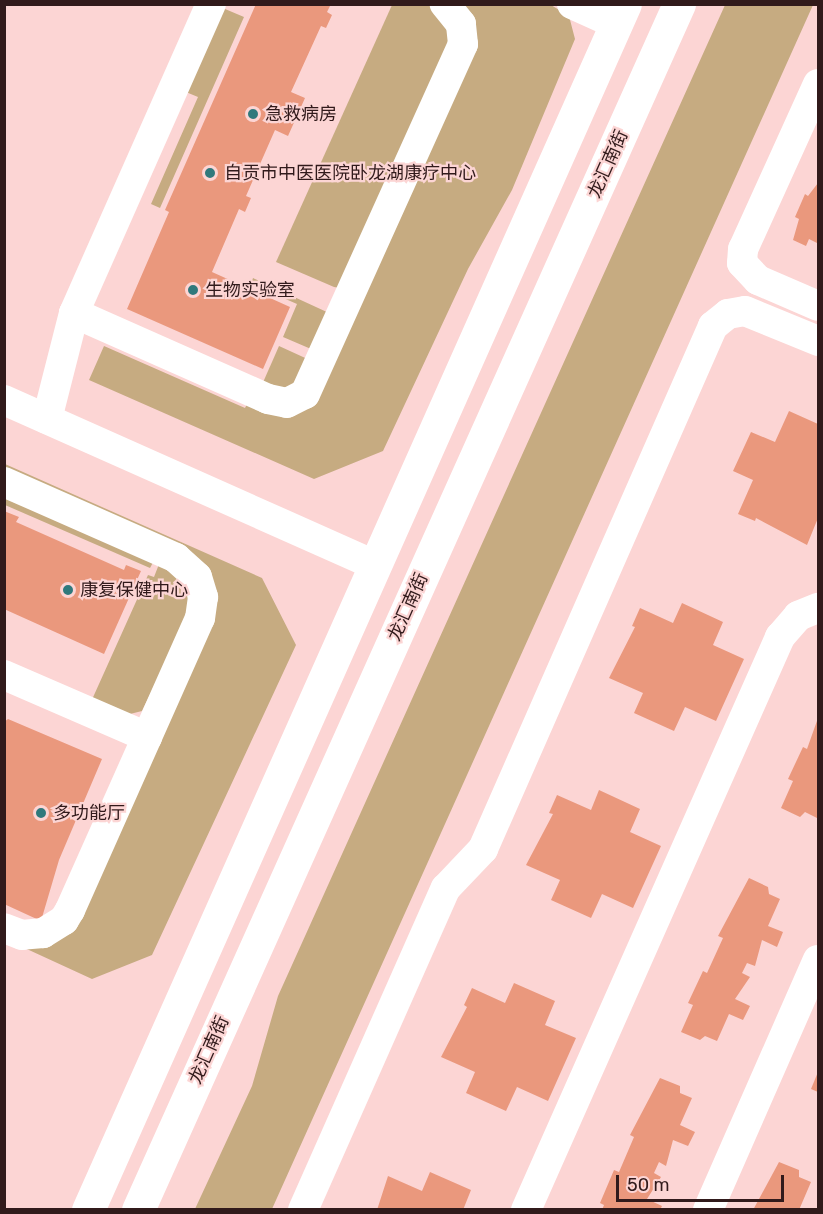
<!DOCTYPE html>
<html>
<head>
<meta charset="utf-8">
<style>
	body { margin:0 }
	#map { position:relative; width:823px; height:1214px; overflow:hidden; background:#fcd5d4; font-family:Rubik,"Noto Sans SC",sans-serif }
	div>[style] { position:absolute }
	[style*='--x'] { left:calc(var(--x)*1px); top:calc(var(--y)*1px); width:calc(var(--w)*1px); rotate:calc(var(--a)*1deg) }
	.green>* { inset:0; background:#c6ab81 }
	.building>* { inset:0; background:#ea987d }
	.minor>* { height:30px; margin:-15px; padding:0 15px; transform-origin:15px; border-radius:15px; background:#fff }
	.major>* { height:33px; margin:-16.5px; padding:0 16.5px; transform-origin:16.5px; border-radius:16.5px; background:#fff }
	.dots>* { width:16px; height:16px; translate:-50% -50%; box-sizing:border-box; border:3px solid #fcd5d4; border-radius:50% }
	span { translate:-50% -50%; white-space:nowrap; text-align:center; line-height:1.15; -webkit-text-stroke:4.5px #fcd5d4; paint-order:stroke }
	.poi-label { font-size:18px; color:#311a1b }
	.left { translate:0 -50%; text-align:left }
	.street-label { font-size:18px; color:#311a1b }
	.frame { position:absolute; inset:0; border:6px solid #311a1b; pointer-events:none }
	.scale { position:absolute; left:616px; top:1175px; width:168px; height:27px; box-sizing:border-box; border:3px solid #311a1b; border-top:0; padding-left:8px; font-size:18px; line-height:21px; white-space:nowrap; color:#311a1b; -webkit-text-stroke:4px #fcd5d4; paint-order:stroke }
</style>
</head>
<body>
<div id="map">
	<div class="green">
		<div style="clip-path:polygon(392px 5px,430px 5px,457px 35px,340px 288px,334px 287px,276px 262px)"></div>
		<div style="clip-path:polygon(457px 5px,551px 5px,569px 16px,575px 39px,512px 190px,468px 269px,383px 451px,314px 479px,89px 380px,104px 346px,245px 408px,250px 398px,282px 409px,466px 56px)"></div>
		<div style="clip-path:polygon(725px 5px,813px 5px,272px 1209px,195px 1209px,252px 1086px,278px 996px)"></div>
		<div style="clip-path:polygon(218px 6px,244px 17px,160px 208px,151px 204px,198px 97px,181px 90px)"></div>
		<div style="clip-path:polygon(253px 278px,329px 313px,318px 352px,283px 337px,297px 304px,251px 284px)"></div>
		<div style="clip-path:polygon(279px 346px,314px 362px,300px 390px,261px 387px)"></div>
		<div style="clip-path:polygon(5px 464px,262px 578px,296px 645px,152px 955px,92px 979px,5px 939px,42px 940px,209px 592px,5px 475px)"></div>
		<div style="clip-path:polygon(5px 489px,156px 557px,150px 568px,5px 505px)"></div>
		<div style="clip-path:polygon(161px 559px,197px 598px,142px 711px,126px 715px,90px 704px,148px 575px,154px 577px)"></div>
	</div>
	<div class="building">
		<div style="clip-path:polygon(256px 4px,331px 4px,327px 12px,332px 15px,326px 28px,321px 26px,291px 92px,305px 98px,288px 136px,275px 130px,246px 196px,251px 198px,245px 212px,239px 209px,212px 272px,290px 307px,263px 369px,127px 309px,169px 212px,165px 210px)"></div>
		<div style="clip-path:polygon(818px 183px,818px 240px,817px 243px,809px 239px,806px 246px,793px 240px,799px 219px,795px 217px,805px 194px,808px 196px)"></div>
		<div style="clip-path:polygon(789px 411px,818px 424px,818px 518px,807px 545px,756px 518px,755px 521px,738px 514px,753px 480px,733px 471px,751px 432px,775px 442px)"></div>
		<div style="clip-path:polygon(4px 511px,19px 517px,16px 522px,124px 570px,126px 565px,141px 571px,104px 654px,4px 609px)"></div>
		<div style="clip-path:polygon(682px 603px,723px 622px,713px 645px,744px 659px,716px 721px,685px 707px,674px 731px,634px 713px,643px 693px,609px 678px,635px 627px,632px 626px,640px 608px,673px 623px)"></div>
		<div style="clip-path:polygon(818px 718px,818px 815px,817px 818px,805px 812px,800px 817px,781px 808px,793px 781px,788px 779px,803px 747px,807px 749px)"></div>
		<div style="clip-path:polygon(8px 719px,102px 759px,59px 860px,41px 921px,4px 904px,4px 722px)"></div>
		<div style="clip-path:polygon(599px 790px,640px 809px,630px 832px,661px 846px,633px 908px,602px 894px,591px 918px,551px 900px,560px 880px,526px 865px,553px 814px,549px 813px,557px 795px,591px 810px)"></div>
		<div style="clip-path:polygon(749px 878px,768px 887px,769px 894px,780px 899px,768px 926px,783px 932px,777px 947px,762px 940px,755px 966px,747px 963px,742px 973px,750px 977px,735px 999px,750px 1006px,743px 1020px,729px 1014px,717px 1041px,705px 1036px,700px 1040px,681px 1032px,693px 1005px,688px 1003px,703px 971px,707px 973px,723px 938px,718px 936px)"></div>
		<div style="clip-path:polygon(514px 983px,555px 1001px,545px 1025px,576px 1038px,548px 1101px,517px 1087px,506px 1111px,466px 1093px,475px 1072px,441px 1057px,467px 1007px,464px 1005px,472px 988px,505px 1003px)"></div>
		<div style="clip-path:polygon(818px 1072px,818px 1092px,811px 1089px)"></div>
		<div style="clip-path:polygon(660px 1078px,680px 1086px,680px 1093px,692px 1098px,680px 1125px,695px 1132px,688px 1146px,673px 1140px,666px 1166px,659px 1162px,654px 1173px,661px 1177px,647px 1199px,662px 1206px,660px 1210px,602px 1210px,604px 1205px,600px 1203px,614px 1170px,619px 1172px,634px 1137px,630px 1135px)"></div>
		<div style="clip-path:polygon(779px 1162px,799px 1170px,799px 1177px,811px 1182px,799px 1210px,753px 1210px)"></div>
		<div style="clip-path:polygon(430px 1172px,471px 1190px,463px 1210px,377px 1210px,388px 1176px,422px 1191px)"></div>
	</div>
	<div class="minor">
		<div style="--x:572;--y:4;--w:48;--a:24.4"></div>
		<div style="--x:818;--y:84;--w:181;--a:114.4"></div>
		<div style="--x:743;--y:249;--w:14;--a:94"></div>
		<div style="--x:742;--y:263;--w:23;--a:47"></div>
		<div style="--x:758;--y:280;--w:65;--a:23.4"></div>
		<div style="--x:74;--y:313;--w:212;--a:23.9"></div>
		<div style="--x:268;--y:399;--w:19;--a:12"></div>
		<div style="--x:287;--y:403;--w:20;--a:-27"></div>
		<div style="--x:305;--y:394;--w:384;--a:-65.7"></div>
		<div style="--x:463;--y:44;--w:20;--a:-96"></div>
		<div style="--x:461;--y:24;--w:26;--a:-129"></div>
		<div style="--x:4;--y:400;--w:406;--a:24"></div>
		<div style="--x:47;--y:419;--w:109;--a:-75.7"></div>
		<div style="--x:74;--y:313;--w:338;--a:-66.1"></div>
		<div style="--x:4;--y:482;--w:188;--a:23.8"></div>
		<div style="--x:176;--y:558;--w:28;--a:42"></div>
		<div style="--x:197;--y:577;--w:21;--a:73"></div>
		<div style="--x:203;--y:597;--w:21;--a:98"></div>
		<div style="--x:200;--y:618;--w:320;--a:114"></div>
		<div style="--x:70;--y:910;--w:12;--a:121"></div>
		<div style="--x:64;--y:920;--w:25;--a:148"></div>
		<div style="--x:43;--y:933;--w:21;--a:175"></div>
		<div style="--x:22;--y:935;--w:19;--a:-159"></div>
		<div style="--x:4;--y:675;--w:156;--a:23.4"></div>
		<div style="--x:303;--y:1210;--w:352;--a:-66.1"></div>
		<div style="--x:446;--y:888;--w:54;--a:-46.5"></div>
		<div style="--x:483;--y:849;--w:571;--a:-66.26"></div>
		<div style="--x:713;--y:326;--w:19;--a:-39"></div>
		<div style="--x:728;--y:314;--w:17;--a:-10"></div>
		<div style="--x:745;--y:311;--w:79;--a:22.3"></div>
		<div style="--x:526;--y:1210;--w:627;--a:-66.09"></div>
		<div style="--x:780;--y:637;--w:28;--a:-49"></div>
		<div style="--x:798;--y:616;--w:22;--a:-22"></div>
		<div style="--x:708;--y:1210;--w:273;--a:-66.3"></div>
	</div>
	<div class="major">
		<div style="--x:88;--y:1210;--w:1320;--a:-66"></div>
		<div style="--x:138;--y:1210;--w:1322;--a:-65.84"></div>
	</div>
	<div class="dots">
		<div style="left:253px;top:114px;background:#30797c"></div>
		<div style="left:210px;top:173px;background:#30797c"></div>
		<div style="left:193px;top:290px;background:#30797c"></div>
		<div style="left:68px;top:590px;background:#30797c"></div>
		<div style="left:41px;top:813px;background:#30797c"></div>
	</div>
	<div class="poi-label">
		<span class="left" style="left:265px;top:114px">急救病房</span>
		<span class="left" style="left:224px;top:173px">自贡市中医医院卧龙湖康疗中心</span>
		<span class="left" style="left:205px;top:290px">生物实验室</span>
		<span class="left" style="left:80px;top:590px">康复保健中心</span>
		<span class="left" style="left:53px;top:813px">多功能厅</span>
	</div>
	<div class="street-label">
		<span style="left:608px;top:164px;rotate:-66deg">龙汇南街</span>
		<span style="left:408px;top:607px;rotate:-66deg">龙汇南街</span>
		<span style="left:209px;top:1050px;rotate:-66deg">龙汇南街</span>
	</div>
	<div class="frame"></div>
	<div class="scale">50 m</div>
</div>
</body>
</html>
